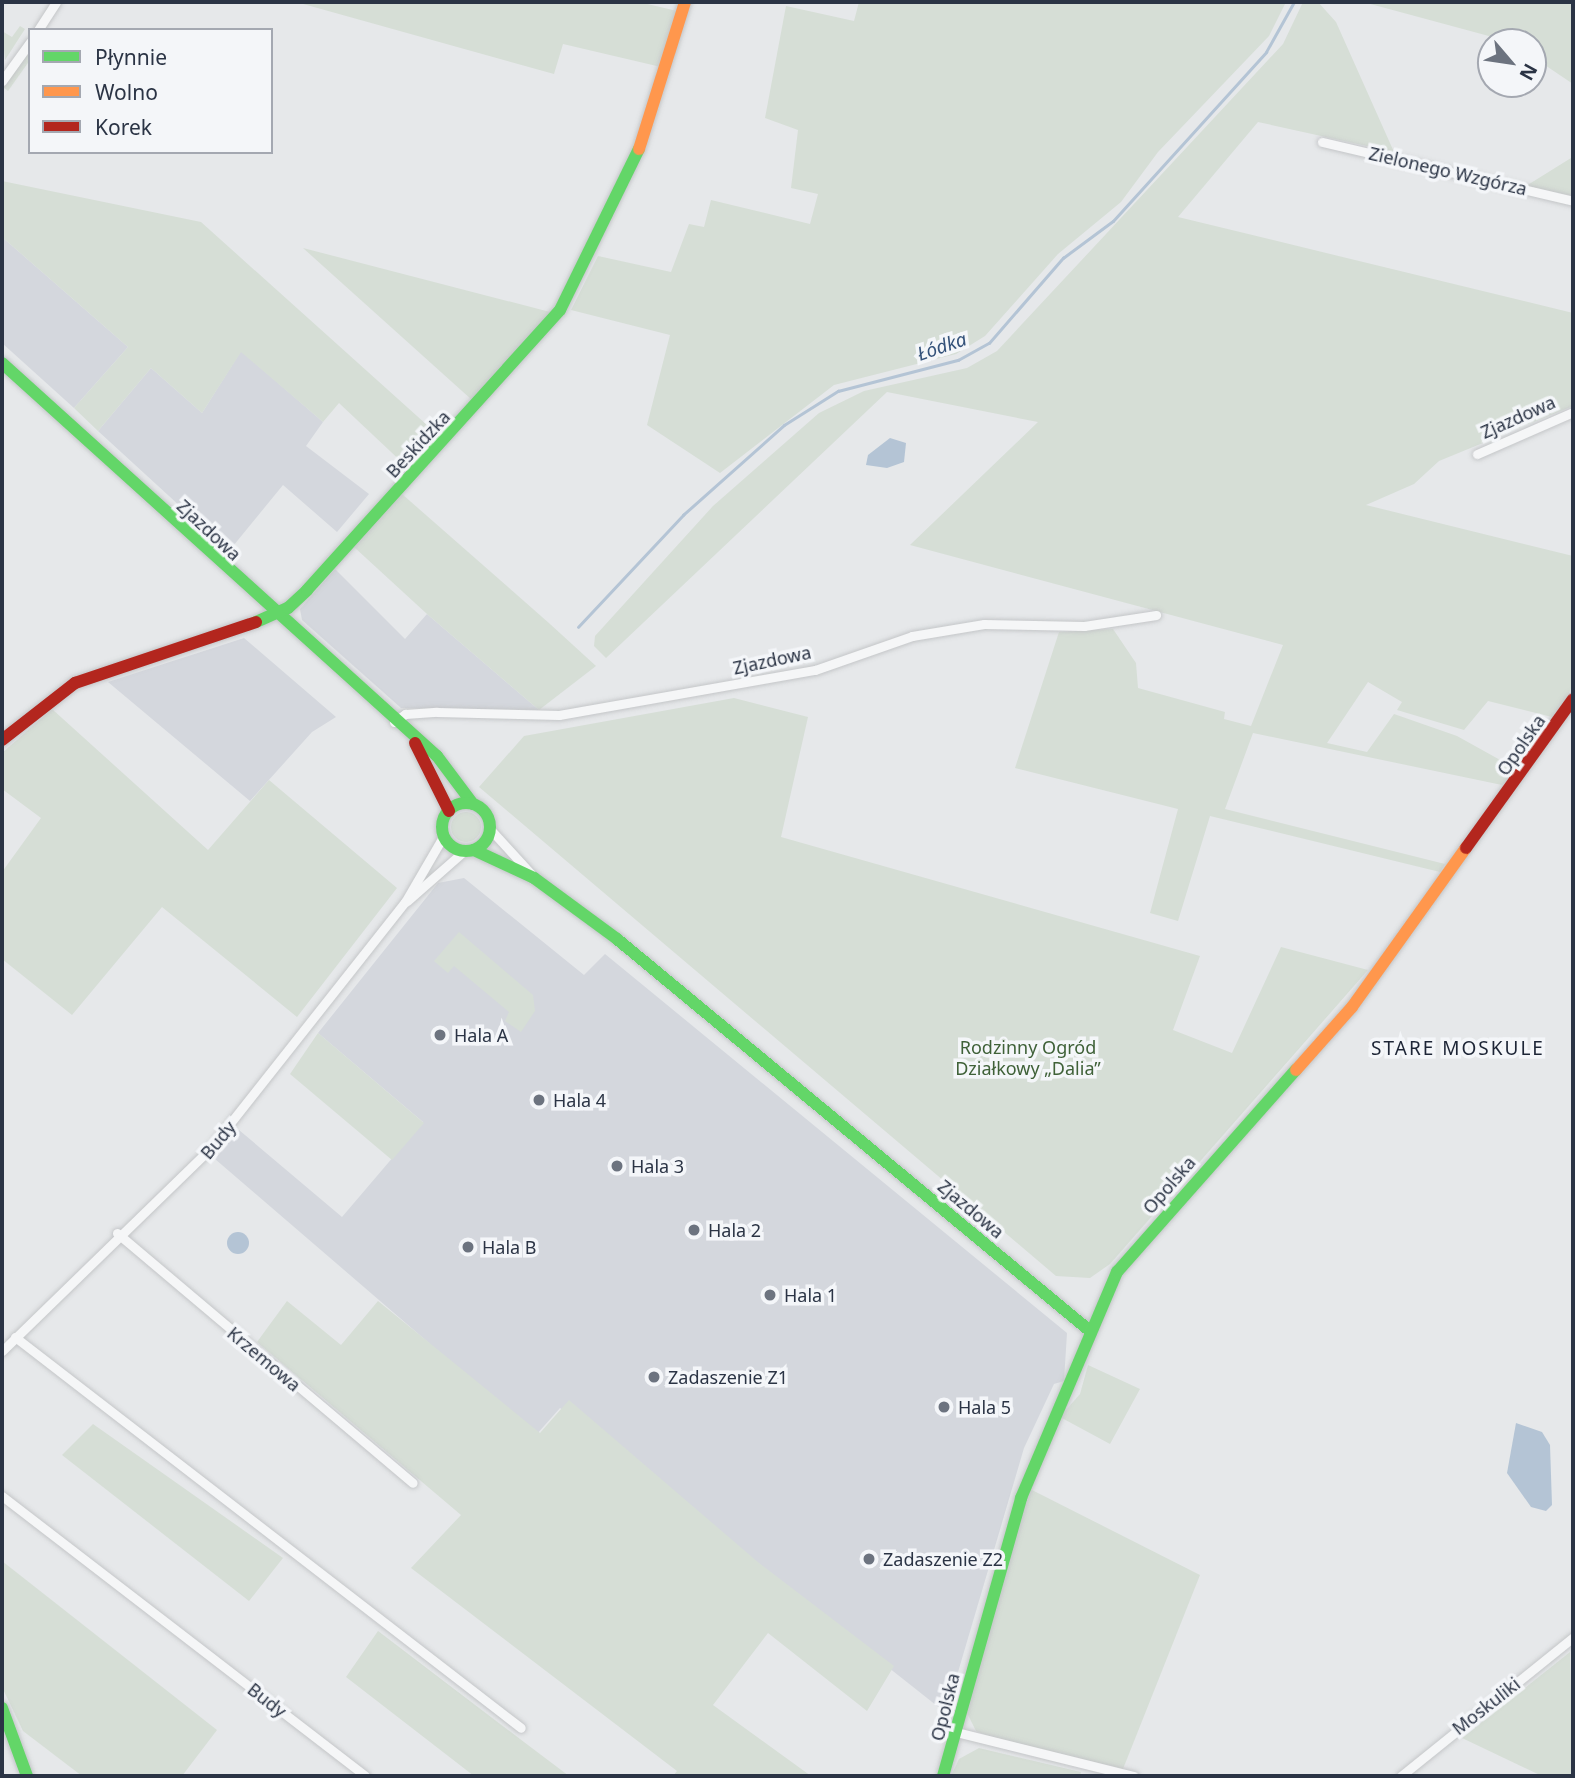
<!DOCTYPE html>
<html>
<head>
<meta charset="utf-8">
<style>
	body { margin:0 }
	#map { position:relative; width:1575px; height:1778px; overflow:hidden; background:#e6e8ea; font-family:"Noto Sans",sans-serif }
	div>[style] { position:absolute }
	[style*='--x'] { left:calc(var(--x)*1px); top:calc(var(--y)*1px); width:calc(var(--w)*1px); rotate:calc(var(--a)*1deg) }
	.built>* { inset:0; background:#d4d7dd }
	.green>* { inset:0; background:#d6ded6 }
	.round { border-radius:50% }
	.water>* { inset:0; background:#b4c4d5 }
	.stream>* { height:2.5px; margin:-1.25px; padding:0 1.25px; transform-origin:1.25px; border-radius:1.25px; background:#b4c4d5 }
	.roads { filter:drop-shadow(0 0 2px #c4c6c8) drop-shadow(0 0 2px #c4c6c8) }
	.street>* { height:9px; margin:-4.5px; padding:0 4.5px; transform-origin:4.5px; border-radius:4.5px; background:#f5f6f7 }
	.fast>* { height:12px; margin:-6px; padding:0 6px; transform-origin:6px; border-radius:6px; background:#63d668 }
	.fast>.ring { margin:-6px; padding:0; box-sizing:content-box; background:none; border:12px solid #63d668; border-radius:50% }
	.slow>* { height:12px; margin:-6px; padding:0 6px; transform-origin:6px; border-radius:6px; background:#ff974d }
	.jam>* { height:12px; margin:-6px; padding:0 6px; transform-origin:6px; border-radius:6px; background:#b3261e }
	.dots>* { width:19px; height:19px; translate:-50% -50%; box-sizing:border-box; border:4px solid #f4f6f9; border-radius:50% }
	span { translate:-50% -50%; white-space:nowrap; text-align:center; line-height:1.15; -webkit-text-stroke:7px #f4f6f9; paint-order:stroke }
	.street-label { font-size:18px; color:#2b3445 }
	.poi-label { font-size:18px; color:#2b3445 }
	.left { translate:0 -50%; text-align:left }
	.park-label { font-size:18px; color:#3f6138 }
	.water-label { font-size:19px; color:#34527a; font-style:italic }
	.neighbourhood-label { font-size:19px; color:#1d2536; letter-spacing:2px }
	.frame { position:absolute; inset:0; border:4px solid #2b3445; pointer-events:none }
	.legend { position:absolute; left:28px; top:28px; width:245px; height:126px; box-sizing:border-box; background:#f4f6f9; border:2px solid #a4a8b1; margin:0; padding:9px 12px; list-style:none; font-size:21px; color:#2b3445 }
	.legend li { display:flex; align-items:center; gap:14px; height:35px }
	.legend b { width:35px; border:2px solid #a4a8b1 }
	.north { position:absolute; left:1477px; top:28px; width:70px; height:70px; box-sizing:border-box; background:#f4f6f9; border:2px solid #a4a8b1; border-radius:50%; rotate:119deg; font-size:19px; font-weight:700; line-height:28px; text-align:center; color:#2b3445 }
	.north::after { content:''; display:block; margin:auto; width:24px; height:32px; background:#6c737f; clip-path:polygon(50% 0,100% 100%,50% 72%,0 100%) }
</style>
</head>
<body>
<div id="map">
	<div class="built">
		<div style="clip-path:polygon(2px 237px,128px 347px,74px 408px,2px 343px)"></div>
		<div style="clip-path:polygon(241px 351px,323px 422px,306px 446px,369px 494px,337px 532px,283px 485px,229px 551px,98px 431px,151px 368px,202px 413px)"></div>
		<div style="clip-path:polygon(335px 569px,405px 639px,427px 614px,539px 710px,401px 708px,302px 620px,300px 609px)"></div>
		<div style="clip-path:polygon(244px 638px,336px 717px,312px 732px,250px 801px,108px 682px)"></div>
		<div style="clip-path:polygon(464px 878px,584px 975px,605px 954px,1067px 1333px,1064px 1381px,1054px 1384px,1024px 1448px,946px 1713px,560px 1408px,536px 1435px,215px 1159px,239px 1130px,342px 1217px,423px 1122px,318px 1033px,438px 883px)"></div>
	</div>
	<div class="green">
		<div style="clip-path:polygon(296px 2px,639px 2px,677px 11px,661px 67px,563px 44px,554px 74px)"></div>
		<div style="clip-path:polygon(859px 2px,1286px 2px,1269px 36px,1158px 152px,1121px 202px,1058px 254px,985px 336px,956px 354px,834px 385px,720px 473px,647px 425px,670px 335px,571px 310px,598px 256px,671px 272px,689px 224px,704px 227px,711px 200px,810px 224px,818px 194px,791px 188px,798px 130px,765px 118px,786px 6px,854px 21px)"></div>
		<div style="clip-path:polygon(1303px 2px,1318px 2px,1336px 22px,1394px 152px,1258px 122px,1178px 217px,1573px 313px,1573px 406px,1439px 461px,1414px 484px,1366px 505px,1573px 556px,1573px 685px,1556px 718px,1488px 701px,1464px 730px,1397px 710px,1402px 702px,1368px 682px,1327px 743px,1367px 752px,1394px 714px,1457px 736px,1520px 771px,1502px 785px,1253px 733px,1225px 809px,1445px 864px,1440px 872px,1210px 816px,1178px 921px,1150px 913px,1178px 809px,1015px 768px,1059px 632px,1113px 629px,1136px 663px,1138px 688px,1225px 712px,1224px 719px,1251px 726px,1283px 645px,910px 545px,1038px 422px,887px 392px,606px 658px,594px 646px,595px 636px,713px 506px,819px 413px,864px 391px,967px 368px,997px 351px,1283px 44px)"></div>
		<div style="clip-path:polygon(1363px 2px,1573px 2px,1573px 84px,1533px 57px,1533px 42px,1511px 42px)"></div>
		<div style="clip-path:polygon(20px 26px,25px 29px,5px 60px,2px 31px,12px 37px)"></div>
		<div style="clip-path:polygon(27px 54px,30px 60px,8px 91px,3px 87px)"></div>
		<div style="clip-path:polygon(1573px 153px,1573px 196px,1526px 186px,1571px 158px)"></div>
		<div style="clip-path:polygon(2px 181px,201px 222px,437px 434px,407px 467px,339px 403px,323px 422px,241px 352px,202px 413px,151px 368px,98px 431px,74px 408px,128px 347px,2px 237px)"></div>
		<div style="clip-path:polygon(303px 248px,550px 312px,472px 400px)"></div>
		<div style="clip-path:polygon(402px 494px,550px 624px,596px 666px,539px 710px,427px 614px,354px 547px)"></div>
		<div style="clip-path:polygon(734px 698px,808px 717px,781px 837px,1200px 956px,1173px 1030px,1232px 1053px,1281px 947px,1368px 970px,1110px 1264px,1090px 1278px,1056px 1276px,479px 787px,524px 736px)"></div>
		<div style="clip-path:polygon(52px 709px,208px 850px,269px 780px,397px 888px,297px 1017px,162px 907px,72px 1015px,2px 959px,2px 872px,41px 818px,2px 789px,2px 753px)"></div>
		<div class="round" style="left:451px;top:812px;width:30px;height:30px"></div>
		<div style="clip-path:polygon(459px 932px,533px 995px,535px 1011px,521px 1032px,505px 1021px,509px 1012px,454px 966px,448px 973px,434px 961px)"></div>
		<div style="clip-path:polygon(318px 1033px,424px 1123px,392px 1160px,290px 1074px)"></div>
		<div style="clip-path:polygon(287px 1301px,341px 1345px,378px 1301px,540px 1433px,569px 1400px,759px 1563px,894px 1666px,867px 1711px,768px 1633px,713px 1705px,811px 1776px,673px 1776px,677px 1771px,411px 1568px,461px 1515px,257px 1342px)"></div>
		<div style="clip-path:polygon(1088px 1365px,1140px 1389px,1110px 1444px,1060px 1417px,1080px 1394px)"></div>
		<div style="clip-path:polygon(93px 1424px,283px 1558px,249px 1601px,62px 1455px)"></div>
		<div style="clip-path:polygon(1030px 1489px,1200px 1575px,1123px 1769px,988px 1736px,976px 1731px,967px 1713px)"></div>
		<div style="clip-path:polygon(2px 1561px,217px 1730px,182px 1776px,82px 1776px,23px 1731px,2px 1687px)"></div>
		<div style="clip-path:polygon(378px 1631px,520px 1739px,569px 1776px,474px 1776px,346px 1677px)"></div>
		<div style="clip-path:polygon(1570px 1652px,1573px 1776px,1542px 1776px,1462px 1738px)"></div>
		<div style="clip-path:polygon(979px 1748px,1081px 1772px,1080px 1776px,951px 1776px,959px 1759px)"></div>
	</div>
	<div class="water">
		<div style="clip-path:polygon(890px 438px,906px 443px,904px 462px,887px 468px,866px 465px,868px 455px)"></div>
		<div class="round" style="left:227px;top:1232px;width:22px;height:22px"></div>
		<div style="clip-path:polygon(1516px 1423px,1542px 1432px,1550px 1445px,1552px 1505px,1546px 1511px,1531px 1507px,1507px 1473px)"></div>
	</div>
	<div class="stream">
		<div style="--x:578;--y:627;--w:154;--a:-46.8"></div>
		<div style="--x:683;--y:515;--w:135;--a:-41.7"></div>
		<div style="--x:784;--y:425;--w:64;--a:-32.2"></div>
		<div style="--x:838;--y:391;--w:124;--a:-14.5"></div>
		<div style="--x:958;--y:360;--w:35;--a:-29"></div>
		<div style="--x:989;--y:343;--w:113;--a:-49"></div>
		<div style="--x:1063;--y:258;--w:62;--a:-36.5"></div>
		<div style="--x:1113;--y:221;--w:228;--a:-47.8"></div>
		<div style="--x:1266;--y:52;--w:57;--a:-60.8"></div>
	</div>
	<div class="roads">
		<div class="street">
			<div style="--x:38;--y:30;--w:33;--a:-57"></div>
			<div style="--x:2;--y:81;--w:48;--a:-54.3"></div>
			<div style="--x:1322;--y:142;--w:258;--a:13.2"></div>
			<div style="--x:1477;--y:454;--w:105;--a:-23.6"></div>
			<div style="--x:394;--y:722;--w:14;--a:-36"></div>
			<div style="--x:405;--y:714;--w:32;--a:-4"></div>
			<div style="--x:437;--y:712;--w:122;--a:1.4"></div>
			<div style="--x:559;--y:715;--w:260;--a:-10"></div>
			<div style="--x:815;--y:670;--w:103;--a:-19.3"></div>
			<div style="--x:912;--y:636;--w:73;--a:-9.5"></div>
			<div style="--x:984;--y:624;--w:100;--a:1.1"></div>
			<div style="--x:1084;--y:626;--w:73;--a:-8.7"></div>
			<div style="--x:490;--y:829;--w:64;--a:47.5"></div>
			<div style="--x:407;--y:901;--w:76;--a:-41.3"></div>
			<div style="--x:117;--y:1233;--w:387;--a:40.2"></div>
			<div style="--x:15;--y:1337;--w:639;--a:37.69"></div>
			<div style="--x:2;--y:1351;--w:289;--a:-44.2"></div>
			<div style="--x:209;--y:1150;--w:316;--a:-51.7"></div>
			<div style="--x:405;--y:902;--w:78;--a:-59.8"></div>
			<div style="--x:2;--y:1496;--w:458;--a:37.6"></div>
			<div style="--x:956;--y:1732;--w:183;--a:13.9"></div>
			<div style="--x:1401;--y:1776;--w:221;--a:-38.9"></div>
		</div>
		<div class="fast">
			<div style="--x:2;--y:363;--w:586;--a:42.1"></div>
			<div style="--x:437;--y:756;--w:60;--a:53.1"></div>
			<div style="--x:256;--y:622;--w:35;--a:-24"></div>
			<div style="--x:288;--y:608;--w:26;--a:-43"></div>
			<div style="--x:307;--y:590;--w:377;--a:-47.9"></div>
			<div style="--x:560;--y:310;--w:179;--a:-63.9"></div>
			<div class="ring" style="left:442px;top:803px;width:36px;height:36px"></div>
			<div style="--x:474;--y:850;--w:66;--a:25"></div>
			<div style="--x:534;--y:878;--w:103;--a:36.3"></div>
			<div style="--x:617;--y:939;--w:614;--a:39.65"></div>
			<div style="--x:2;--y:1708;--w:72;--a:69.8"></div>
			<div style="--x:943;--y:1776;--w:289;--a:-74.3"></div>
			<div style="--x:1021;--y:1498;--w:246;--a:-67"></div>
			<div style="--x:1117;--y:1272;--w:270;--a:-48.5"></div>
		</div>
		<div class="slow">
			<div style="--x:639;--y:149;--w:154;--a:-72.6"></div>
			<div style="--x:1296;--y:1070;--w:84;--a:-48.4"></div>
			<div style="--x:1352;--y:1007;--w:196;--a:-54.4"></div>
		</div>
		<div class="jam">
			<div style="--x:2;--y:740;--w:93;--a:-38"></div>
			<div style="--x:75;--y:683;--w:191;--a:-18.6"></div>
			<div style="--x:415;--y:743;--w:76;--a:63.4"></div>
			<div style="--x:1466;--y:848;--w:183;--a:-54.3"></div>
		</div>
	</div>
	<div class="dots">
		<div style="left:440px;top:1035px;background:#6c737f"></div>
		<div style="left:539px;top:1100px;background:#6c737f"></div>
		<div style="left:617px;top:1166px;background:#6c737f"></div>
		<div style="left:694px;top:1230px;background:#6c737f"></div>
		<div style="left:468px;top:1247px;background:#6c737f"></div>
		<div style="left:770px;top:1295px;background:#6c737f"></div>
		<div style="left:654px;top:1377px;background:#6c737f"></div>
		<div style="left:944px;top:1407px;background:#6c737f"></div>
		<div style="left:869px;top:1559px;background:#6c737f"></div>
	</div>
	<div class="street-label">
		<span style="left:1448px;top:171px;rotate:13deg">Zielonego Wzgórza</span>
		<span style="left:1518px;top:417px;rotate:-24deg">Zjazdowa</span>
		<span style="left:418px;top:444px;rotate:-47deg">Beskidzka</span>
		<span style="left:209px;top:530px;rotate:43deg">Zjazdowa</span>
		<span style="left:772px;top:660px;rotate:-12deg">Zjazdowa</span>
		<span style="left:1521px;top:745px;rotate:-55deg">Opolska</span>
		<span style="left:218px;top:1140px;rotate:-50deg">Budy</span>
		<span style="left:1169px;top:1185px;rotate:-49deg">Opolska</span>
		<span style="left:971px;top:1209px;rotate:40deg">Zjazdowa</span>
		<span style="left:264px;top:1359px;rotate:40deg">Krzemowa</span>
		<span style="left:267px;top:1700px;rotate:38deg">Budy</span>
		<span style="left:1486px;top:1706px;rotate:-38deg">Moskuliki</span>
		<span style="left:945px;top:1707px;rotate:-76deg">Opolska</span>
	</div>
	<div class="poi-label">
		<span class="left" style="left:454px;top:1035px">Hala A</span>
		<span class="left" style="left:553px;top:1100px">Hala 4</span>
		<span class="left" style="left:631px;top:1166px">Hala 3</span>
		<span class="left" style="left:708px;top:1230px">Hala 2</span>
		<span class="left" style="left:482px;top:1247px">Hala B</span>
		<span class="left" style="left:784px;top:1295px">Hala 1</span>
		<span class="left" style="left:668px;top:1377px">Zadaszenie Z1</span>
		<span class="left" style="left:958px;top:1407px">Hala 5</span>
		<span class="left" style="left:883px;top:1559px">Zadaszenie Z2</span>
	</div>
	<div class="park-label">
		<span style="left:1028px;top:1058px">Rodzinny Ogród<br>Działkowy „Dalia”</span>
	</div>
	<div class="water-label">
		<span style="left:942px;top:347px;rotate:-19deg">Łódka</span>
	</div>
	<div class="neighbourhood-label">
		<span style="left:1458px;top:1049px">STARE MOSKULE</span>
	</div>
	<div class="frame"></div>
	<ul class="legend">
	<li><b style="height:9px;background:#63d668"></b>Płynnie</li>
	<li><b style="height:9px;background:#ff974d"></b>Wolno</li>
	<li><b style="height:9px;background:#b3261e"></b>Korek</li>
	</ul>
	<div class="north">N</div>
</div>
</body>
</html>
